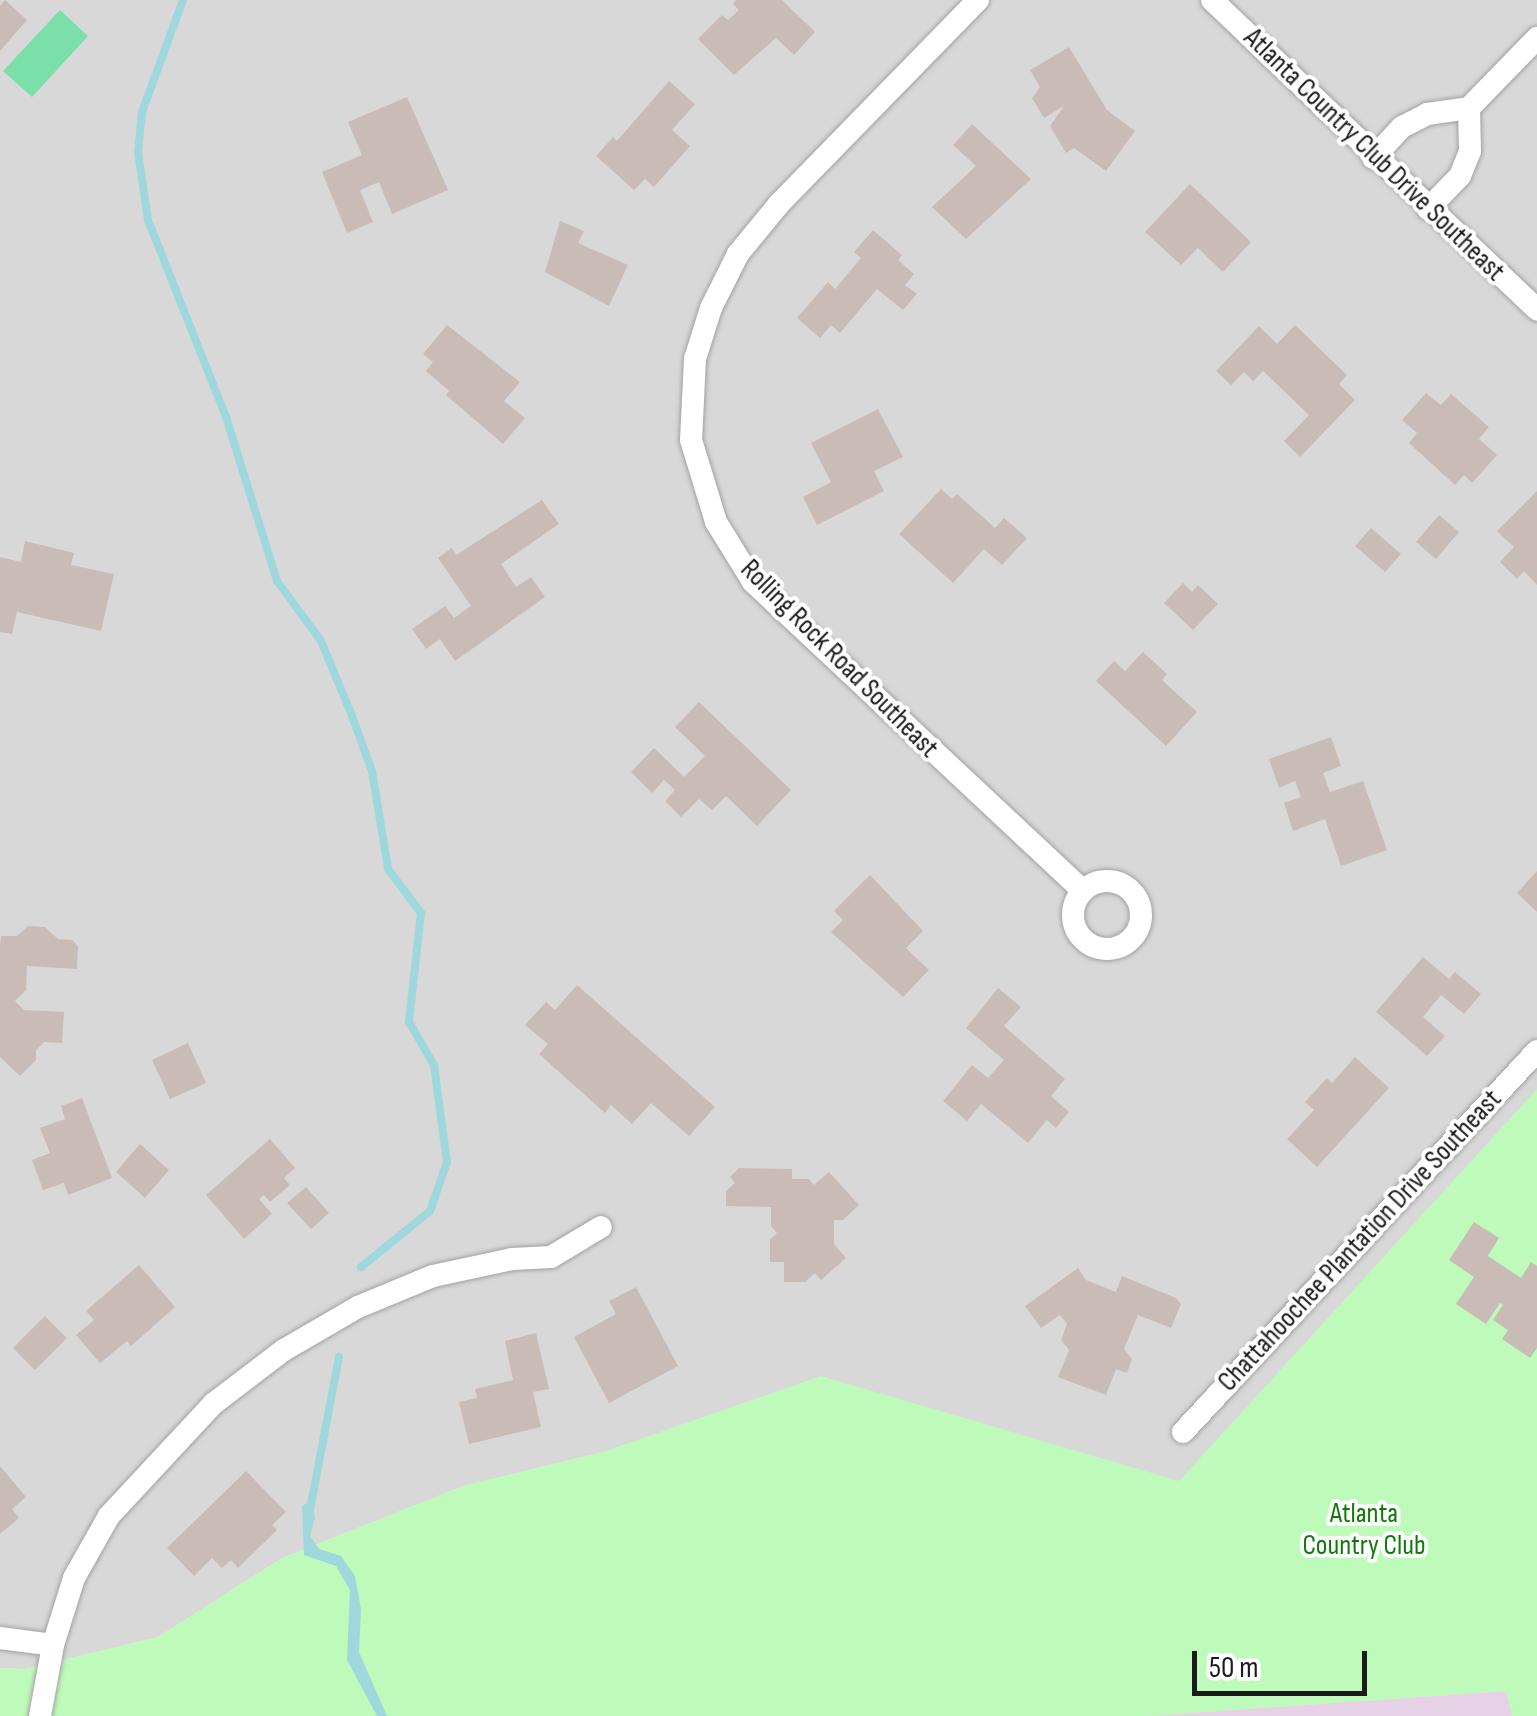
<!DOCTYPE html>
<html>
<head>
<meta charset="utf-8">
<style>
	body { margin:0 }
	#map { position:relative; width:1537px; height:1716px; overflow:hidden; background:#ede7e0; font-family:"Sofia Sans Condensed",sans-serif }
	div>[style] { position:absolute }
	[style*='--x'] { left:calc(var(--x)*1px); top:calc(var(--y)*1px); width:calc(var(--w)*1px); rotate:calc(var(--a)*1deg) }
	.residential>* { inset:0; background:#d9d8d8 }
	.industrial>* { inset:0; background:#e6d1e6 }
	.park>* { inset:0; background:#befab9 }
	.pitch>* { inset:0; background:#7adfa9 }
	.water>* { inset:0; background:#9ed8dd }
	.stream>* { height:8px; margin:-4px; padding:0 4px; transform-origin:4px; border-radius:4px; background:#9ed8dd }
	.building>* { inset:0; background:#c9bcb6 }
	.roads { filter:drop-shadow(0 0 2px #a2a2a2) drop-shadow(0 0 2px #a2a2a2) }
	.minor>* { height:22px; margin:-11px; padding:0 11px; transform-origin:11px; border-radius:11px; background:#fff }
	.minor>.ring { margin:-11px; padding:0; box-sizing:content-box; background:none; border:22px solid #fff; border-radius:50% }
	span { translate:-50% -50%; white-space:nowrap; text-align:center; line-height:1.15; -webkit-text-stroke:8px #fff; paint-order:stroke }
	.street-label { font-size:28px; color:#1b1b1b }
	.park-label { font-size:28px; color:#107a08 }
	.scale { position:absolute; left:1192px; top:1651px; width:175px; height:45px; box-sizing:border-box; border:5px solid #1b1b1b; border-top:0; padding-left:12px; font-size:30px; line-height:35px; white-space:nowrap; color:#1b1b1b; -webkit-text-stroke:8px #fff; paint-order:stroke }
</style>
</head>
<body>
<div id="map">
	<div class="residential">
		<div style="clip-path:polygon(0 0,1537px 0,1537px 1563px,603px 1452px,463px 1486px,282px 1558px,158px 1637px,25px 1669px,0 1668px)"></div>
	</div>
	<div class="industrial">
		<div style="clip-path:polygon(1507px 1691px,1512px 1716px,1147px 1716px)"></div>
	</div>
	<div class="park">
		<div style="clip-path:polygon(1537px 1089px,1537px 1716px,1512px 1716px,1506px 1691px,1147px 1716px,0 1716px,0 1668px,25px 1669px,158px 1637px,282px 1558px,463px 1486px,603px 1452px,821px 1376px,1179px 1481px)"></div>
	</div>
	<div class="pitch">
		<div style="clip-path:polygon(60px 10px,88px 36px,32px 97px,3px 71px)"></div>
	</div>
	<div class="water">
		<div style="clip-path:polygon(312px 1500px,315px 1518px,310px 1536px,319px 1549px,341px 1556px,355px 1576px,361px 1609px,359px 1652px,387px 1716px,377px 1716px,347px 1660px,350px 1590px,336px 1566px,304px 1555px,302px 1506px)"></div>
	</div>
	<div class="stream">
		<div style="--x:183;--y:0;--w:119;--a:110.1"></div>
		<div style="--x:142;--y:112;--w:40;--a:95.7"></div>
		<div style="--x:138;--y:152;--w:69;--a:81.6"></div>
		<div style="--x:148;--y:220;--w:212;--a:68.4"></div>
		<div style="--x:226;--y:417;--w:172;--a:72.7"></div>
		<div style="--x:277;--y:581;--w:74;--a:53.7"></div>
		<div style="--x:321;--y:641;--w:81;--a:67.5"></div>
		<div style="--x:352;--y:716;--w:59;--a:70"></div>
		<div style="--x:372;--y:771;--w:99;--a:80.7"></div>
		<div style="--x:388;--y:869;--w:55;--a:53.1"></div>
		<div style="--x:421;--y:913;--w:110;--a:96.3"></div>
		<div style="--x:409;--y:1022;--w:50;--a:59.8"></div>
		<div style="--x:434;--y:1065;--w:98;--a:82.4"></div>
		<div style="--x:447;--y:1162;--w:52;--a:109.1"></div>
		<div style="--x:430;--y:1211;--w:89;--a:140.9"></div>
		<div style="--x:310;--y:1510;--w:156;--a:-79.3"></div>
	</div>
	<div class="building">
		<div style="clip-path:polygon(5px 0,27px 20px,0 51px,0 6px)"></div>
		<div style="clip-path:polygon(736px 0,782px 0,815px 32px,794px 55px,776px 38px,734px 75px,698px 39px,722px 15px,728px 20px,739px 10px,733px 4px)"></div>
		<div style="clip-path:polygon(1069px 47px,1107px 110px,1135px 131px,1106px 171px,1074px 148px,1066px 153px,1050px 126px,1064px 106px,1044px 118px,1032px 98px,1040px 87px,1030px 70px)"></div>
		<div style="clip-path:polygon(669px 81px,695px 104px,672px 130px,690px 146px,654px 187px,645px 179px,634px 190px,596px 156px,613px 137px,617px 141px)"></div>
		<div style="clip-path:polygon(407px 97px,448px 190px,392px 214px,379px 182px,360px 190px,373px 222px,347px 233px,322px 172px,362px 155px,348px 122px)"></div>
		<div style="clip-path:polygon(972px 124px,1031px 179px,966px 239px,932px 207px,976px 166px,953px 145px)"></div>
		<div style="clip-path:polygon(1190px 184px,1251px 242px,1223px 272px,1198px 248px,1181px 265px,1145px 232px)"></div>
		<div style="clip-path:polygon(560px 221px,584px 231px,578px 243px,628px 265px,609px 306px,545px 272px)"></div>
		<div style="clip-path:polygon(873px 230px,902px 255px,898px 260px,914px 274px,905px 285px,917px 294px,903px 310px,877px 289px,840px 333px,831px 325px,820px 338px,797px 318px,828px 282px,835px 289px,861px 258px,854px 252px)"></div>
		<div style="clip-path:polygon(447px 325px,520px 382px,504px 401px,525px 418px,503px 444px,446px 395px,449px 391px,426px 371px,433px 362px,423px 354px)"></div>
		<div style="clip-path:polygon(1295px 325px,1347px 375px,1339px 384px,1355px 400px,1300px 457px,1284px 441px,1309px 415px,1263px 371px,1253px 381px,1244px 372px,1231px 385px,1216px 371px,1259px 326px,1277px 344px)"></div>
		<div style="clip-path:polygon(1426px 393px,1441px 405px,1451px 394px,1489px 427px,1479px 439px,1497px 455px,1472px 483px,1464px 475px,1455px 485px,1409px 443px,1417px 433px,1402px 420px)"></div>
		<div style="clip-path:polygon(878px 409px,903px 457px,874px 471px,884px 491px,817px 525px,803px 497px,831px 482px,811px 443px)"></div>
		<div style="clip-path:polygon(941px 489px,952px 499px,957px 494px,995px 528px,1004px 518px,1027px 538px,1002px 565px,984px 549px,953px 583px,899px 534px)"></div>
		<div style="clip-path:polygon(1537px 491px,1537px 585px,1524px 571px,1517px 579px,1500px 562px,1514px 547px,1497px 531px)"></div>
		<div style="clip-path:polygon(542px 500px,559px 524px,501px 564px,516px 587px,531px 577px,545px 597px,455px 661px,440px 639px,426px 649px,412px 629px,445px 606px,454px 618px,471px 606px,438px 558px,452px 548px,456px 555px)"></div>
		<div style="clip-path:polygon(1439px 515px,1459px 532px,1436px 559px,1416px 542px)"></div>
		<div style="clip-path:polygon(1371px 528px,1401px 554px,1385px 572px,1355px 546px)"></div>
		<div style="clip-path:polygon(25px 541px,74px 553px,71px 565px,114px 574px,101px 631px,17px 612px,12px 634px,0 632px,0 557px,21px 562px)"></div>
		<div style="clip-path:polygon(1183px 583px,1192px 592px,1198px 585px,1218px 604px,1193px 630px,1164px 603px)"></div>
		<div style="clip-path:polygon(1143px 652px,1167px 674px,1162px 680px,1197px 712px,1166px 746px,1096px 681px,1114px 661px,1125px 671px)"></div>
		<div style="clip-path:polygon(699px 702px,791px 790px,757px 826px,726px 796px,712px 810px,699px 799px,681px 817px,665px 801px,675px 790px,664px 780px,652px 793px,631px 772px,654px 748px,684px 777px,705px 756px,675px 727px)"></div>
		<div style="clip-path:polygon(1331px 737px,1341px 766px,1323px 773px,1330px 792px,1363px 781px,1387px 850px,1341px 866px,1325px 819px,1293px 831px,1284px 803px,1301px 797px,1295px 781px,1279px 788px,1269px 759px)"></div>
		<div style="clip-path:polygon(1537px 871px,1537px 912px,1517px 893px)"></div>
		<div style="clip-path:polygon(870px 875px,923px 931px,906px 948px,929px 970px,903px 997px,831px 932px,843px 920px,834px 911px)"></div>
		<div style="clip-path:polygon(28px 926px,45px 927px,58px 939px,72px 940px,78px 946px,77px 969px,27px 966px,26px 990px,15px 1001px,24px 1010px,64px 1012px,62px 1043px,44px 1042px,36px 1050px,36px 1060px,20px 1076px,0 1057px,0 947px,1px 936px,17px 936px)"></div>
		<div style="clip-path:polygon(1423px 957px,1449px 979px,1455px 972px,1481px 994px,1464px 1014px,1441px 995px,1423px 1017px,1445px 1036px,1427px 1056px,1376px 1012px)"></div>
		<div style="clip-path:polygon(577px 985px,715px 1107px,689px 1136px,651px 1103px,632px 1124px,611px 1105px,605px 1113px,539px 1054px,548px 1044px,525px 1025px,546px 1002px,555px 1010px)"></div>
		<div style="clip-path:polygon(998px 988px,1021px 1007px,1004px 1026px,1065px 1079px,1051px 1096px,1069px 1112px,1056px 1128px,1047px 1120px,1028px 1143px,981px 1104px,967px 1121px,943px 1101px,972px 1065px,988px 1078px,1004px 1060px,966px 1028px)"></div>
		<div style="clip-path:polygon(188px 1043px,206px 1083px,170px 1099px,152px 1060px)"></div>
		<div style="clip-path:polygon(1355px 1057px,1389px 1088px,1317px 1167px,1287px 1139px,1314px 1110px,1305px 1102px,1327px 1078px,1332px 1083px)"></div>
		<div style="clip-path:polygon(82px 1098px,112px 1178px,68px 1195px,64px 1183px,43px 1190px,32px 1160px,50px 1153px,40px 1128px,65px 1119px,61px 1106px)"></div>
		<div style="clip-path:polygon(270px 1139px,295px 1168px,284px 1178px,290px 1185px,270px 1202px,264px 1195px,259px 1199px,272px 1214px,244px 1239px,206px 1195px)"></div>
		<div style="clip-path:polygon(140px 1144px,169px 1170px,145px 1198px,116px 1172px)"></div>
		<div style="clip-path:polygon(739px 1168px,792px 1169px,792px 1179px,809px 1179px,814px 1185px,829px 1172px,859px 1205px,843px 1220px,834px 1220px,834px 1244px,846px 1258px,821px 1280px,815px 1273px,805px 1282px,784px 1282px,784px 1262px,770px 1262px,770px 1239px,777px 1233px,771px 1226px,771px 1207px,726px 1206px,726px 1191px,735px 1183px,730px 1177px)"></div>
		<div style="clip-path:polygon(306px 1187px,329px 1213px,311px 1229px,287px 1203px)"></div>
		<div style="clip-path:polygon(1474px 1222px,1499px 1238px,1488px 1256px,1521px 1278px,1531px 1262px,1537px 1266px,1537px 1348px,1530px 1358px,1502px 1339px,1508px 1330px,1493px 1320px,1503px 1305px,1500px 1303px,1486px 1324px,1456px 1304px,1474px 1277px,1449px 1260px)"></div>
		<div style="clip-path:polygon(139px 1265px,175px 1307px,131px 1346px,127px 1341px,100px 1363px,76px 1335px,94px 1320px,86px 1311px)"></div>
		<div style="clip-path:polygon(1078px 1268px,1086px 1280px,1116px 1292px,1122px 1276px,1176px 1298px,1181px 1304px,1171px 1328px,1138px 1315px,1124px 1349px,1132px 1359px,1127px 1373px,1116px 1369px,1106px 1395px,1058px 1377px,1069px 1350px,1061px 1340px,1067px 1324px,1060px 1315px,1041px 1328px,1025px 1306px)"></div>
		<div style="clip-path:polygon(636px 1287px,678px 1366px,609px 1403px,574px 1337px,616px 1314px,609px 1301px)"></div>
		<div style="clip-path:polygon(45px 1316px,67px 1338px,35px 1370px,13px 1348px)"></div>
		<div style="clip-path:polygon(536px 1333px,549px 1389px,533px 1392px,541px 1427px,469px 1444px,459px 1402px,477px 1398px,475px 1389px,513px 1380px,505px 1341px)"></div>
		<div style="clip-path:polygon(0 1466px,26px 1497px,12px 1509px,19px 1518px,0 1534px)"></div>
		<div style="clip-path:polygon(246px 1471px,286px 1512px,272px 1525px,277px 1530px,238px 1568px,231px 1560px,222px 1568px,212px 1558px,194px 1576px,167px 1548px)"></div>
	</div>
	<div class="roads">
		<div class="minor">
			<div style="--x:978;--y:0;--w:285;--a:134.3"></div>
			<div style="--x:779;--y:204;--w:65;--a:129.4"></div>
			<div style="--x:738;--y:254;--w:60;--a:116.6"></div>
			<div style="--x:711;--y:308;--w:53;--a:107.4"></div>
			<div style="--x:695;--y:359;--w:81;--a:92.8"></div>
			<div style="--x:691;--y:440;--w:86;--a:73"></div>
			<div style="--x:716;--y:522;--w:70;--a:58.3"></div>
			<div style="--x:753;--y:582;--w:452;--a:43.1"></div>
			<div style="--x:1212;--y:0;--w:449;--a:43.6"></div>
			<div style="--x:1373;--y:158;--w:42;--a:-46.9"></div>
			<div style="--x:1402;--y:127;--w:28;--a:-27"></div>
			<div style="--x:1427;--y:114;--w:42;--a:-8.1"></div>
			<div style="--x:1469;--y:108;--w:98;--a:-45.8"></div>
			<div style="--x:1428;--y:209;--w:46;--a:-45.9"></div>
			<div style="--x:1460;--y:176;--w:27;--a:-68"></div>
			<div style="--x:1470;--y:151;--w:43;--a:-91.3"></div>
			<div class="ring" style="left:1073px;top:881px;width:46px;height:46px"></div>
			<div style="--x:1183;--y:1432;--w:520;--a:-47.1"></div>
			<div style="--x:0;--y:1638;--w:53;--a:7.5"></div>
			<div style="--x:40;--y:1716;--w:72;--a:-79.6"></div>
			<div style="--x:53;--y:1645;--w:70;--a:-72.6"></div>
			<div style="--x:74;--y:1578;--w:71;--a:-60.6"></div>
			<div style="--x:109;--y:1516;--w:153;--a:-47.1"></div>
			<div style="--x:213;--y:1404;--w:89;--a:-37.3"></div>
			<div style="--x:284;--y:1350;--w:86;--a:-30.2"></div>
			<div style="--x:358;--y:1307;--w:81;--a:-22.5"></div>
			<div style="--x:433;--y:1276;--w:81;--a:-12.1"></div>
			<div style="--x:512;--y:1259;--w:39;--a:-3"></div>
			<div style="--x:551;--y:1257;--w:58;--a:-31"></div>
		</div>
	</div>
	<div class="street-label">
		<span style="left:1374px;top:155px;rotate:44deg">Atlanta Country Club Drive Southeast</span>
		<span style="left:839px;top:659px;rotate:45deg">Rolling Rock Road Southeast</span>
		<span style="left:1360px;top:1241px;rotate:-47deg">Chattahoochee Plantation Drive Southeast</span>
	</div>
	<div class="park-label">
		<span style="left:1364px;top:1530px">Atlanta<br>Country Club</span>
	</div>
	<div class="scale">50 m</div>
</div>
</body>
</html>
